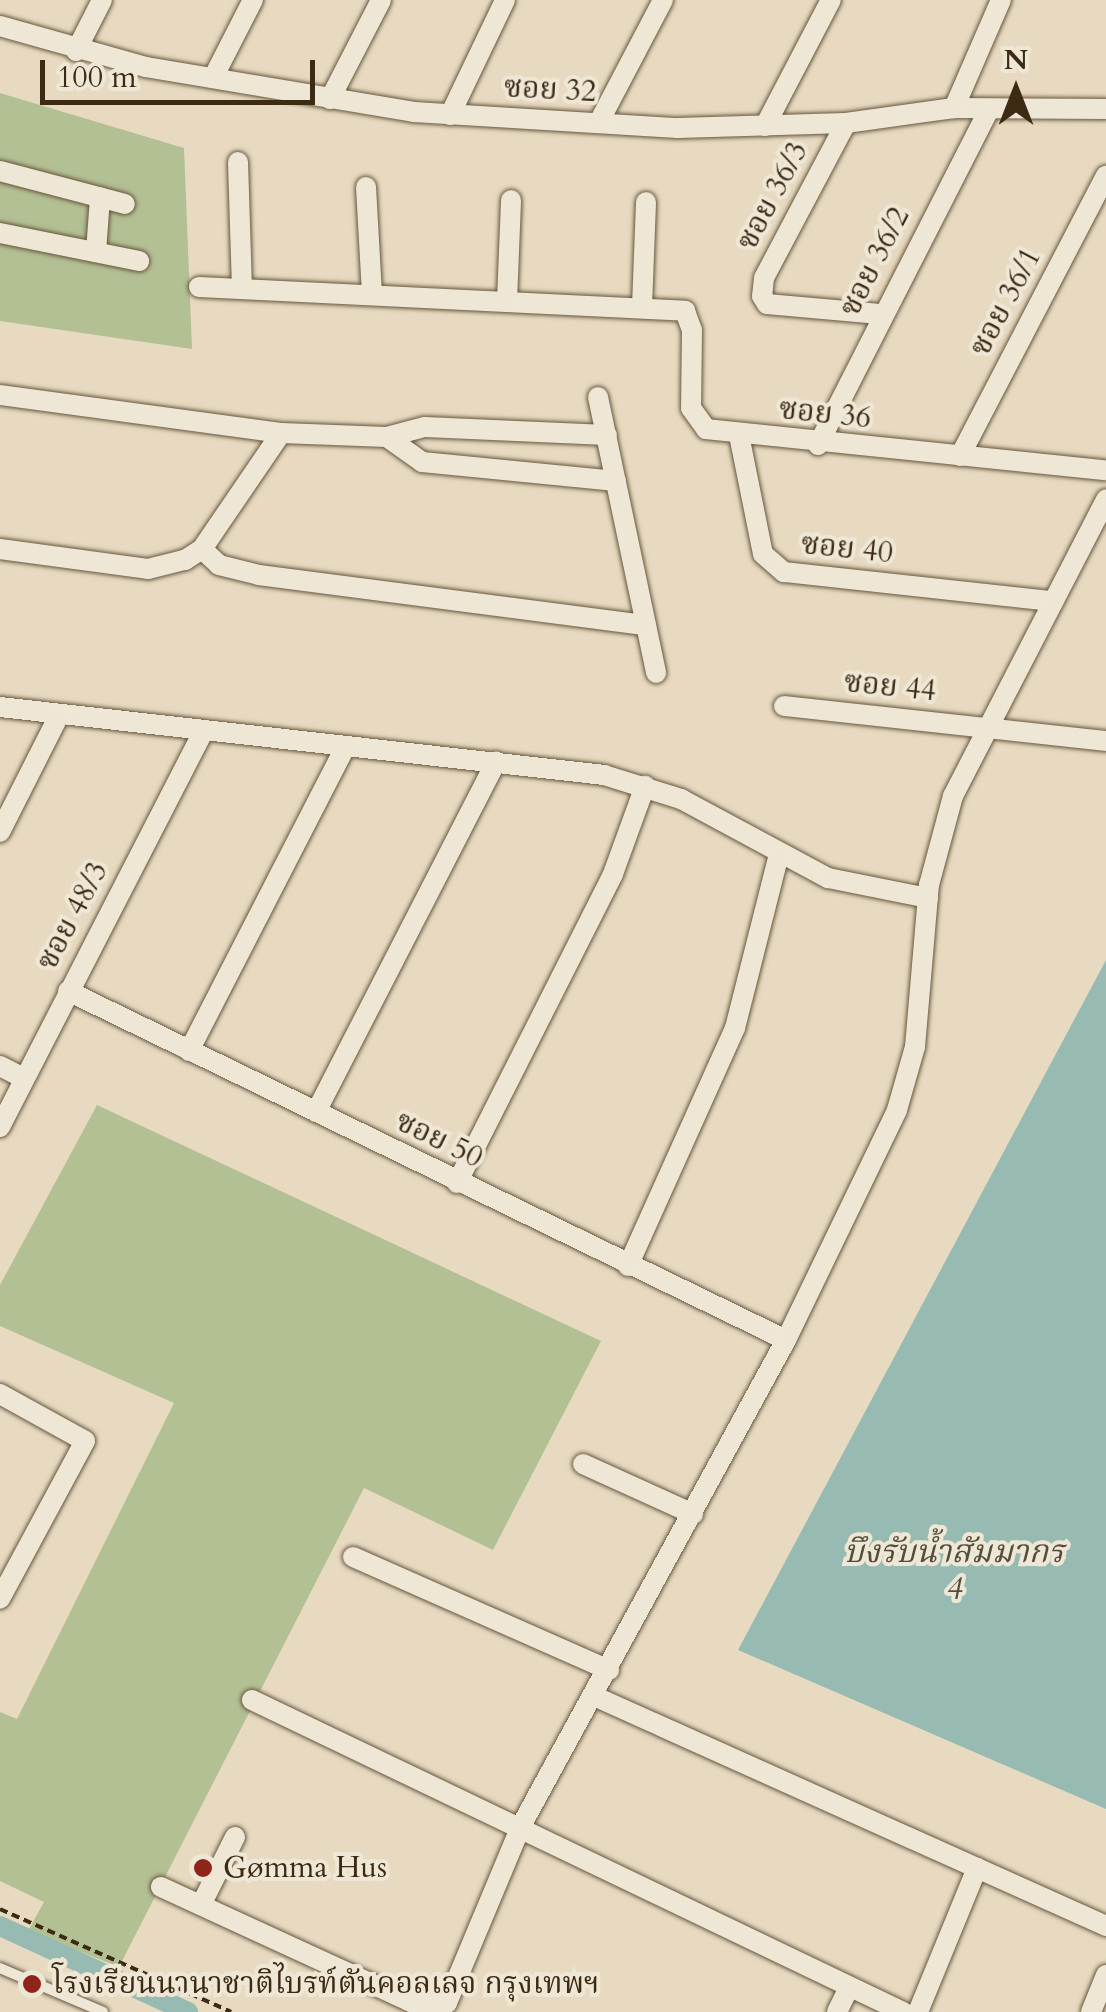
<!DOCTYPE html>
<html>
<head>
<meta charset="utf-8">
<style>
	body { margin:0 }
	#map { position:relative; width:1106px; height:2012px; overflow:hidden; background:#e7dac0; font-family:Cardo,"Noto Serif Thai",serif }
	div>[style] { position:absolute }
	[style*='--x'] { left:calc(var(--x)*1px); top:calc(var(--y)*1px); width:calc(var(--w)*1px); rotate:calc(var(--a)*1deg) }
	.green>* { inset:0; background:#b3c094 }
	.water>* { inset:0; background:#97bbb2 }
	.canal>* { height:20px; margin:-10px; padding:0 10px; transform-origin:10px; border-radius:10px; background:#97bbb2 }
	.path>* { height:4px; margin-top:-2px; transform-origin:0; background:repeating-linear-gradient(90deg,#3c2a13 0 8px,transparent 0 13px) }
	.roads { filter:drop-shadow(0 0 2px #67563e) drop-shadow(0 0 2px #67563e) }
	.lane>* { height:10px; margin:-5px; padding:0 5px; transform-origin:5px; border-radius:5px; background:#efe7d6 }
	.street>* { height:20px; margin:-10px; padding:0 10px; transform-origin:10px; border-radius:10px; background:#efe7d6 }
	.dots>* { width:28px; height:28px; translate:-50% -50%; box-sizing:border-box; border:5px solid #efe7d6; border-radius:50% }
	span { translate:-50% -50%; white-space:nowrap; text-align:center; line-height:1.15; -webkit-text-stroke:8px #efe7d6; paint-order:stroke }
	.street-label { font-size:30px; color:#3c2a13 }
	.poi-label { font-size:30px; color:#3c2a13 }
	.left { translate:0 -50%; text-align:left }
	.water-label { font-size:32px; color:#534e3b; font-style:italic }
	.north { position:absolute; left:966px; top:40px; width:100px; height:100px; -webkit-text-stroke:8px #efe7d6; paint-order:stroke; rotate:0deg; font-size:28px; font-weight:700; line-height:40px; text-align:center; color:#3c2a13 }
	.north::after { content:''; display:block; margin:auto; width:35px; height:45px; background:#3c2a13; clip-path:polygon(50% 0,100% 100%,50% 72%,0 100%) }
	.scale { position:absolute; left:40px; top:60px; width:275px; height:45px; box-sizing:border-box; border:5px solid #3c2a13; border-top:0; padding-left:12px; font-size:30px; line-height:35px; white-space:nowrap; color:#3c2a13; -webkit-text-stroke:8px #efe7d6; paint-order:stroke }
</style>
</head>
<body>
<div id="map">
	<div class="green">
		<div style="clip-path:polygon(0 93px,184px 148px,192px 349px,0 321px)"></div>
		<div style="clip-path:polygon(97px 1105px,601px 1341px,493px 1550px,364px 1488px,119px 1967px,28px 1931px,44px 1902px,0 1881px,0 1712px,17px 1719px,174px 1403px,0 1326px,0 1285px)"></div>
	</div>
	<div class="water">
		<div style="clip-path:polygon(1106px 960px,1106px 1809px,738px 1650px)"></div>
	</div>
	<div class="canal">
		<div style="--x:0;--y:1926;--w:207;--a:24.6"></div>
	</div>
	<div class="path">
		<div style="--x:0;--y:1909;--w:253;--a:24"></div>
	</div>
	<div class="roads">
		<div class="lane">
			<div style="--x:0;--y:1968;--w:112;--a:23.1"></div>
		</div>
		<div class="street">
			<div style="--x:0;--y:26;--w:152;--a:15.7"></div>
			<div style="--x:146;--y:67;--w:272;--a:9.5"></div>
			<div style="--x:414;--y:112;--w:264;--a:3.5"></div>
			<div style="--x:678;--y:128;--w:168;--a:-1.7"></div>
			<div style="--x:846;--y:123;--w:109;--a:-7.9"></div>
			<div style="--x:954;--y:108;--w:152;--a:0.4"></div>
			<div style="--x:76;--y:51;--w:57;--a:-63"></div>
			<div style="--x:213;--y:78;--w:88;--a:-62.9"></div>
			<div style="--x:330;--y:99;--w:111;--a:-62.7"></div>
			<div style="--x:954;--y:108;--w:118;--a:-66.5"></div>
			<div style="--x:450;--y:115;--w:127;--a:-64.4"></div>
			<div style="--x:599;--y:122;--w:138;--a:-62.3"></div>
			<div style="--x:846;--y:123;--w:175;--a:117.9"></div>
			<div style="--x:764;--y:278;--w:18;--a:96"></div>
			<div style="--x:762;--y:296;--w:9;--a:58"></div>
			<div style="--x:767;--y:304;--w:113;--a:5.1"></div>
			<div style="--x:765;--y:126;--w:142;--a:-62.4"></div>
			<div style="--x:238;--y:162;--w:127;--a:88.2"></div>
			<div style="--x:0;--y:171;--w:129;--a:14.8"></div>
			<div style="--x:366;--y:187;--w:108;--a:86.8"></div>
			<div style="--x:0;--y:233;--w:142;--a:11.4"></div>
			<div style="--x:96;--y:252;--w:55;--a:-85.8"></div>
			<div style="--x:199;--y:287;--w:487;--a:2.8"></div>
			<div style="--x:685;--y:311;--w:20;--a:70"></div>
			<div style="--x:692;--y:330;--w:78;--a:90.7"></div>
			<div style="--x:691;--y:408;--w:26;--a:54"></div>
			<div style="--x:706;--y:429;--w:402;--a:5.9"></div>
			<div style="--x:507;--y:301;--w:101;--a:-87.7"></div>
			<div style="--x:642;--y:307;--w:105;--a:-87.8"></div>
			<div style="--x:0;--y:395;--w:284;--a:7.7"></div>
			<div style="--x:598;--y:397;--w:282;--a:78.1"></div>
			<div style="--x:739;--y:435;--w:121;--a:78.6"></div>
			<div style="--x:763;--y:554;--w:28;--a:41"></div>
			<div style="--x:784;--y:572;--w:271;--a:6.2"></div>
			<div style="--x:387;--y:437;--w:43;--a:35.5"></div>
			<div style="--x:422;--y:462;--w:195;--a:5.6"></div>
			<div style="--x:818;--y:445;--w:377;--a:-63"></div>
			<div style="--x:960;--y:456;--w:316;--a:-62.5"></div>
			<div style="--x:0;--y:549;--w:149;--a:7.7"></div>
			<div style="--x:148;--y:569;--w:38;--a:-14"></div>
			<div style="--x:185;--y:560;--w:20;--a:-33"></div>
			<div style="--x:202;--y:549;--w:140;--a:-55.7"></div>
			<div style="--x:281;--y:433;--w:106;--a:2.2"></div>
			<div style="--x:387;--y:437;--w:39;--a:-15"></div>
			<div style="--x:425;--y:427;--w:182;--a:2.5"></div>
			<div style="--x:202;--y:549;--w:23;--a:43"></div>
			<div style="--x:219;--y:565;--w:41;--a:14"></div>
			<div style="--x:259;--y:575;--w:390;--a:7.4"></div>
			<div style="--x:784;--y:706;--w:324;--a:6.2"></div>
			<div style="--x:0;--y:707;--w:608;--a:6.42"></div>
			<div style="--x:604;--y:775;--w:81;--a:17.3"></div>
			<div style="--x:681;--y:799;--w:167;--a:28.3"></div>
			<div style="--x:828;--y:878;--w:102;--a:11.3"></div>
			<div style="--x:0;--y:832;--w:131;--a:-63.2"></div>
			<div style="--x:68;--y:991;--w:798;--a:25.92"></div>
			<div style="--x:189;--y:1051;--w:341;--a:-62.8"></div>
			<div style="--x:0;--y:1066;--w:27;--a:27"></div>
			<div style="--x:316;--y:1112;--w:394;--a:-62.8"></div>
			<div style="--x:0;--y:1127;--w:442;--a:-62.8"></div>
			<div style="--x:457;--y:1183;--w:346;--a:-63.2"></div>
			<div style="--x:613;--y:874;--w:94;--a:-70"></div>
			<div style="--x:628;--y:1266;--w:261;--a:-65.8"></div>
			<div style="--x:735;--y:1028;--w:179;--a:-75.8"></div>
			<div style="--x:0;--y:1394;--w:97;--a:28.9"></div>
			<div style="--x:85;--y:1441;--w:179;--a:118.3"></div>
			<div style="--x:583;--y:1464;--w:121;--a:24.4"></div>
			<div style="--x:353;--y:1557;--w:280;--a:23.8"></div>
			<div style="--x:596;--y:1697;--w:559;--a:24.18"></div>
			<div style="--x:252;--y:1700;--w:722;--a:25.61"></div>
			<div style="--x:161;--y:1887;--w:282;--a:24.7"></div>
			<div style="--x:417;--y:2005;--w:30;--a:-4"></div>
			<div style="--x:447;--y:2003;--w:192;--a:-67.3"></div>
			<div style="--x:521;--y:1826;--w:554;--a:-61.4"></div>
			<div style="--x:786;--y:1340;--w:255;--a:-64.2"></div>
			<div style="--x:897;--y:1110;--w:66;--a:-74.1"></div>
			<div style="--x:915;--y:1047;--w:163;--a:-85.1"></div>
			<div style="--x:929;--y:885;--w:92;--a:-74.9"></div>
			<div style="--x:953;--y:796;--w:334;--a:-62.7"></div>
			<div style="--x:201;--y:1905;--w:76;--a:-63.4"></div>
			<div style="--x:837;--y:2012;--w:28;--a:-64"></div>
			<div style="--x:918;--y:2012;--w:156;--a:-67.7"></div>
			<div style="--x:1091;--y:2012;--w:40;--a:-68"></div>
		</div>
	</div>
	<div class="dots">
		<div style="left:203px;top:1868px;background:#8f2418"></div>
		<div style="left:32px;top:1984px;background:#8f2418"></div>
	</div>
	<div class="street-label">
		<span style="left:550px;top:90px;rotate:3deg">ซอย 32</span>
		<span style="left:773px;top:196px;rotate:-62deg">ซอย 36/3</span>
		<span style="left:875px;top:262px;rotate:-63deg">ซอย 36/2</span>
		<span style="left:1006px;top:302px;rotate:-62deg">ซอย 36/1</span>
		<span style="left:825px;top:414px;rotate:6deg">ซอย 36</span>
		<span style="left:847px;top:549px;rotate:6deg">ซอย 40</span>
		<span style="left:890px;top:687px;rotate:6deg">ซอย 44</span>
		<span style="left:73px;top:916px;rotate:-62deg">ซอย 48/3</span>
		<span style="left:439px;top:1140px;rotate:26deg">ซอย 50</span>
	</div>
	<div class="poi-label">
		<span class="left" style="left:223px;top:1868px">Gømma Hus</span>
		<span class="left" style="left:52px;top:1984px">โรงเรียนนานาชาติไบรท์ตันคอลเลจ กรุงเทพฯ</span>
	</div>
	<div class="water-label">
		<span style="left:954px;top:1571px">บึงรับน้ำสัมมากร<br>4</span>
	</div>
	<div class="north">N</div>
	<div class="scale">100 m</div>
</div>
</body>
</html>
